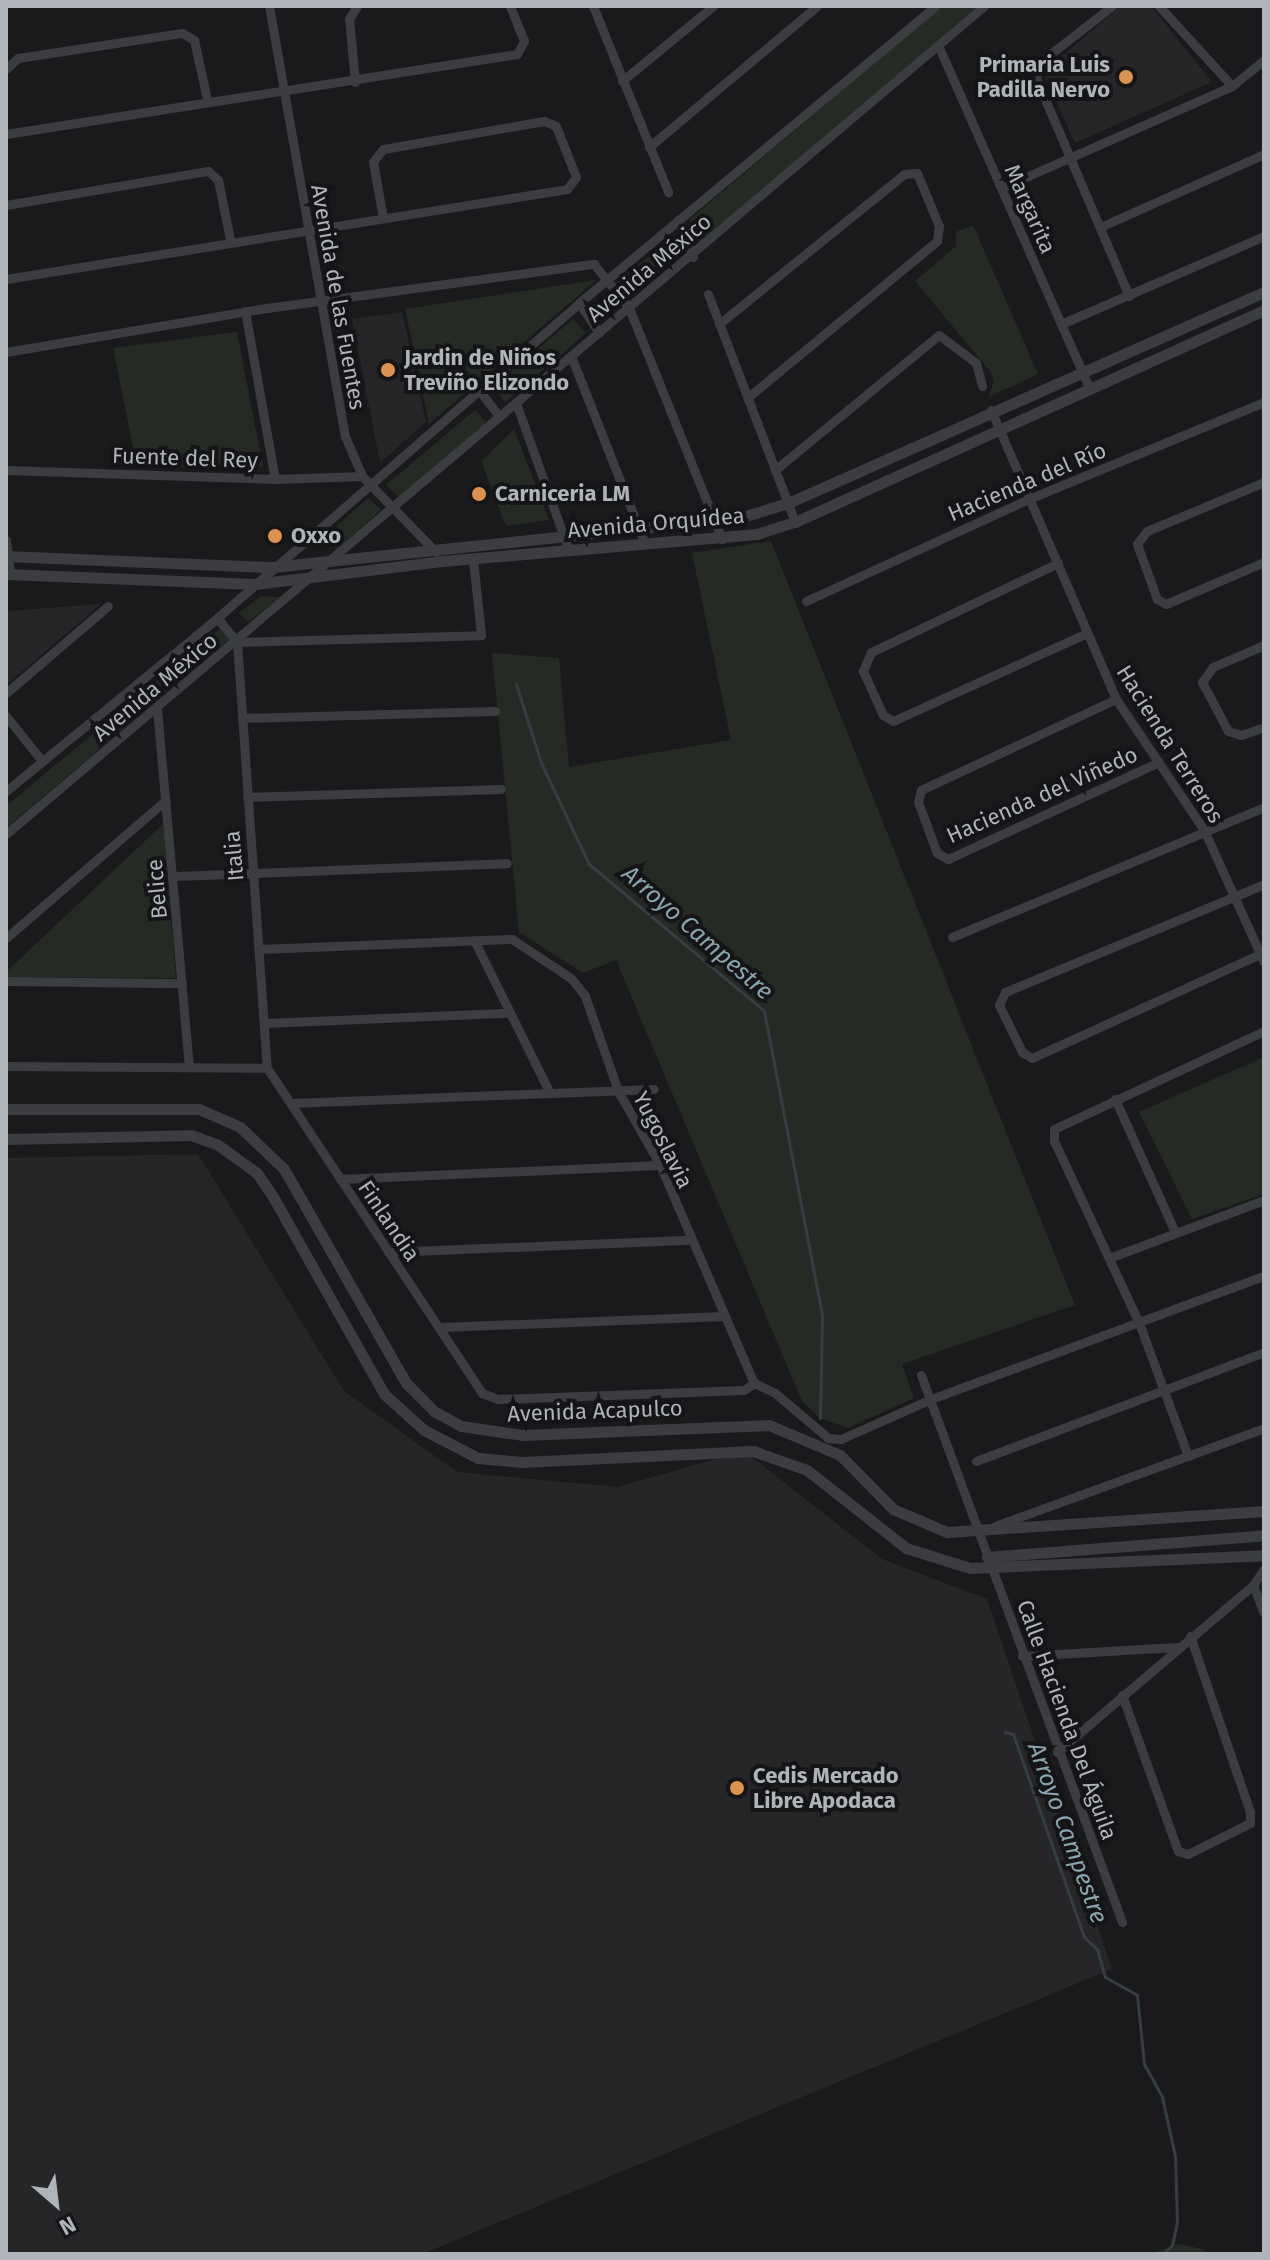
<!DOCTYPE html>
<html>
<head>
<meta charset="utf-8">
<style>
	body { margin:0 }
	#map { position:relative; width:1270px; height:2260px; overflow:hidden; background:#1a1a1c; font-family:"Fira Sans",sans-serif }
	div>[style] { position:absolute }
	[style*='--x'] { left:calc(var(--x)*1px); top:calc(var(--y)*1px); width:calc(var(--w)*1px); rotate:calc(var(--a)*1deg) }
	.built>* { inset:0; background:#262629 }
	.green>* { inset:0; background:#252b24 }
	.stream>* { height:3px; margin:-1.5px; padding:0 1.5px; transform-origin:1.5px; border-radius:1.5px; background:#353f43 }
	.minor>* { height:9px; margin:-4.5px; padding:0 4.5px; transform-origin:4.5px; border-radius:4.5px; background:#3b3d40 }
	.tertiary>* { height:11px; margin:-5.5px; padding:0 5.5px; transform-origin:5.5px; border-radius:5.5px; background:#3b3d40 }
	.dots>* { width:22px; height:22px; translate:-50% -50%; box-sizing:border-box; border:4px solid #151517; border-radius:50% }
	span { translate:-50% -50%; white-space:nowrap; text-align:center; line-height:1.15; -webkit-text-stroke:8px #151517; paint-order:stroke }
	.poi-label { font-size:22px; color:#aeb4ba; font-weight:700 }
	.right { translate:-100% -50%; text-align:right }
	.left { translate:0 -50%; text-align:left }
	.street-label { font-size:22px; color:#aeb4ba }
	.water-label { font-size:24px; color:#8aa5b0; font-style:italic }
	.frame { position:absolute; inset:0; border:8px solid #aeb4ba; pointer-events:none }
	.north { position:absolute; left:16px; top:2164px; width:80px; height:80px; -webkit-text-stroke:6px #151517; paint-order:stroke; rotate:152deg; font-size:22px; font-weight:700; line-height:32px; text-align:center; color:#aeb4ba }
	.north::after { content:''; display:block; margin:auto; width:28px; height:36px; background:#aeb4ba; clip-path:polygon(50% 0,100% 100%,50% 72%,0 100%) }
</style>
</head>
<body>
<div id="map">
	<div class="built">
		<div style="clip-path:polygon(1121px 6px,1151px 6px,1212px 82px,1075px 143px,1043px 72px)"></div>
		<div style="clip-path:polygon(402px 312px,426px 422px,380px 463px,352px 319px)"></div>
		<div style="clip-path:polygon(101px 604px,6px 685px,6px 611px)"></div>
		<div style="clip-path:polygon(198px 1154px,344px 1391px,457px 1472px,618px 1487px,744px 1451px,882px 1559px,987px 1599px,1112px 1969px,422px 2254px,6px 2254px,6px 1158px)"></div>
	</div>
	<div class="green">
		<div style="clip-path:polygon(942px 6px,978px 6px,698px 244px,689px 220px)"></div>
		<div style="clip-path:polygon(973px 225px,1038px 374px,989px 397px,994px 381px,990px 371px,915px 281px,956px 246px,956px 232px)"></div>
		<div style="clip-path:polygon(671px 239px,679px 256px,627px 300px,618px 281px)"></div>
		<div style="clip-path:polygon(596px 280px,429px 424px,405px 309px)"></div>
		<div style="clip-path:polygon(610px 291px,619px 307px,607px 316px,595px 304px)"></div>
		<div style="clip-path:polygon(573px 319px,586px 333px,505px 402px,493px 387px)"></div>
		<div style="clip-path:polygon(237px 332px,263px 467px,137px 467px,113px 348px)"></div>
		<div style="clip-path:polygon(475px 410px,486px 422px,400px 498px,386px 485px)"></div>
		<div style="clip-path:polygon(514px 429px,549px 520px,506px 526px,481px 461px)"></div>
		<div style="clip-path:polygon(368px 498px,381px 510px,337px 549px,323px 539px)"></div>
		<div style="clip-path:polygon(771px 541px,1075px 1305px,902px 1364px,914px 1398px,848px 1428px,820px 1418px,802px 1401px,616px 960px,583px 973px,519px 932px,492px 653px,559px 658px,569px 767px,731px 740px,692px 553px)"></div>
		<div style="clip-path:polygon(261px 596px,280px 597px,248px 622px,239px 613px)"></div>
		<div style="clip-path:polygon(222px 627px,231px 638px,6px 828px,6px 806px)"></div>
		<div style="clip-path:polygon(163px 824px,176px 978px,6px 977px,6px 972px)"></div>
		<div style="clip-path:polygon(1264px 1057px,1264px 1194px,1192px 1219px,1139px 1112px)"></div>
		<div style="clip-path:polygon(1179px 2244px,1202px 2249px,1210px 2254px,1150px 2254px)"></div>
	</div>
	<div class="stream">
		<div style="--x:516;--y:684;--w:83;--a:72.4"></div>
		<div style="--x:541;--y:763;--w:112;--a:64.6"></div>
		<div style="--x:589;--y:864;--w:229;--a:40"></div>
		<div style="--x:764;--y:1011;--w:309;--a:79.2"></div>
		<div style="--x:822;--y:1315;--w:103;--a:91.1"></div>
		<div style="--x:1005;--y:1732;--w:8;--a:14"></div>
		<div style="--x:1013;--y:1734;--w:215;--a:70.7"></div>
		<div style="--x:1084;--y:1937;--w:18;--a:43"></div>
		<div style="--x:1097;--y:1949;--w:29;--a:74"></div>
		<div style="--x:1105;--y:1977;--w:37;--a:29"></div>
		<div style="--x:1137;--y:1995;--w:69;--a:84.2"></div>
		<div style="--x:1144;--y:2064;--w:38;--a:61"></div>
		<div style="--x:1162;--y:2097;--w:60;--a:77.6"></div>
		<div style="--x:1175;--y:2156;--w:66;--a:88.3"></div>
		<div style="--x:1177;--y:2222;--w:24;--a:102"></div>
		<div style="--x:1172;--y:2245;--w:12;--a:132"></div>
	</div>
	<div class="minor">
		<div style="--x:269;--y:6;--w:437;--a:80"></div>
		<div style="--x:345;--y:436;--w:43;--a:67"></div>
		<div style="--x:362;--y:476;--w:106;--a:45.8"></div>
		<div style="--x:593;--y:6;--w:201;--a:68"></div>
		<div style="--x:1112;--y:6;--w:93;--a:142"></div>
		<div style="--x:1039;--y:63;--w:15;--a:101"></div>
		<div style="--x:1036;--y:78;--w:237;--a:66.9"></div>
		<div style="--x:1159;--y:6;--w:108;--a:47.6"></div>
		<div style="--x:938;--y:45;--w:375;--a:66.2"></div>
		<div style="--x:6;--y:69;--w:16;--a:-43"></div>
		<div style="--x:18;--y:58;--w:166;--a:-8.7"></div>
		<div style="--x:182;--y:33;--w:14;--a:30"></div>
		<div style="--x:194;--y:40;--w:60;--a:77.6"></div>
		<div style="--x:622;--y:81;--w:118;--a:-39.5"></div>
		<div style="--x:355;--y:82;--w:63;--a:-95.4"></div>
		<div style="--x:349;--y:19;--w:15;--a:-58"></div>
		<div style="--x:6;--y:134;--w:517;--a:-8.9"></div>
		<div style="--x:517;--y:54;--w:15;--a:-62"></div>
		<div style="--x:524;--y:41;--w:38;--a:-112"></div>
		<div style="--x:649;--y:147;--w:219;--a:-40"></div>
		<div style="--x:1001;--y:188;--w:253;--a:-23.8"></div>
		<div style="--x:1232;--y:86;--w:41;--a:-39.1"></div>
		<div style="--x:6;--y:205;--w:205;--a:-9.6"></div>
		<div style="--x:208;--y:171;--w:13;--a:42"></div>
		<div style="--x:218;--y:180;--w:60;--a:78.5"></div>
		<div style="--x:678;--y:220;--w:40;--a:68"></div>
		<div style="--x:1100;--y:227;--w:180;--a:-24"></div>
		<div style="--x:6;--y:279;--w:568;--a:-9.11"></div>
		<div style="--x:567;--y:189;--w:15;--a:-53"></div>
		<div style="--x:576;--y:177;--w:55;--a:-111.4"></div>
		<div style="--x:556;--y:126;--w:13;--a:-157"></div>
		<div style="--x:544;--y:121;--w:163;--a:170.1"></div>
		<div style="--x:383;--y:149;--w:16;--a:128"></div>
		<div style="--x:373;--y:162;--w:57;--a:79.9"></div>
		<div style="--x:708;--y:294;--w:244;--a:69.1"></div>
		<div style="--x:579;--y:303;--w:36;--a:56"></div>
		<div style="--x:245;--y:311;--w:171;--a:79.9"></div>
		<div style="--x:719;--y:324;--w:238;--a:-39"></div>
		<div style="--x:904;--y:174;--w:13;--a:-4"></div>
		<div style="--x:917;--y:173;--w:57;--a:67.5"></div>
		<div style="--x:939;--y:226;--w:15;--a:98"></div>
		<div style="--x:937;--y:241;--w:246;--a:140.4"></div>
		<div style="--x:1061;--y:324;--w:221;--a:-23.4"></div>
		<div style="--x:6;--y:352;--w:265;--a:-9.6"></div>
		<div style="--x:267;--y:308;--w:330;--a:-7.7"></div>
		<div style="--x:594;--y:264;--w:56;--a:51.5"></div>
		<div style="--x:629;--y:308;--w:249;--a:68.1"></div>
		<div style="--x:571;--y:356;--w:202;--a:68.5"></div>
		<div style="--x:478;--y:389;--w:34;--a:52"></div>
		<div style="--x:516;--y:403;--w:157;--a:70.3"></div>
		<div style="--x:991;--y:410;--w:315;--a:66.6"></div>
		<div style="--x:1116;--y:699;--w:158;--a:56.1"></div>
		<div style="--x:1204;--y:830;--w:145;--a:65.6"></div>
		<div style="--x:6;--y:470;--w:269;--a:1.9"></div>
		<div style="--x:275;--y:479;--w:87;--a:-2"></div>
		<div style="--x:775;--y:470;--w:212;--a:-39.5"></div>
		<div style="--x:939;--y:335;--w:46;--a:37.1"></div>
		<div style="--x:976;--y:363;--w:24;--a:75"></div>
		<div style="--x:1264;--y:482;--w:127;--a:157.3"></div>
		<div style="--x:1147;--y:531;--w:16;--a:128"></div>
		<div style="--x:1137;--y:544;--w:59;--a:70"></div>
		<div style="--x:1157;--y:599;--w:10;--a:29"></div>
		<div style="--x:1166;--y:604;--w:107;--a:-23.2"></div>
		<div style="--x:6;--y:540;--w:35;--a:83"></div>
		<div style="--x:1058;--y:563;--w:207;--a:154.5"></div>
		<div style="--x:871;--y:652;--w:21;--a:113"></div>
		<div style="--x:863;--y:671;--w:48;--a:65.6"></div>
		<div style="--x:883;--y:715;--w:12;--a:31"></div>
		<div style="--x:893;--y:721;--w:211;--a:-24.4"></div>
		<div style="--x:806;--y:601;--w:247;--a:-24.6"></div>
		<div style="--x:1031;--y:498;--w:252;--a:-22.4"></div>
		<div style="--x:217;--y:618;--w:31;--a:50"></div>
		<div style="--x:237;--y:642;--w:427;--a:86"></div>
		<div style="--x:237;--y:642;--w:244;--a:-1.6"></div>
		<div style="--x:481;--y:635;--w:76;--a:-96"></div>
		<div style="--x:1264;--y:645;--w:56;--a:156.7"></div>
		<div style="--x:1213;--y:667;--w:19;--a:126"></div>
		<div style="--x:1202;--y:682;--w:55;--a:62"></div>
		<div style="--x:1228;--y:731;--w:14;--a:17"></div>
		<div style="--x:1241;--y:735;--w:24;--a:-19"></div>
		<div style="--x:6;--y:693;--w:134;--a:-40.5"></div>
		<div style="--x:1116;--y:699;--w:215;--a:155"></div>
		<div style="--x:921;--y:790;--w:12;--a:104"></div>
		<div style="--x:918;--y:802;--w:54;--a:69.6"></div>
		<div style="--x:937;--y:853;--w:13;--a:29"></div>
		<div style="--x:948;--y:859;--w:232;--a:-24.7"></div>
		<div style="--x:157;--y:709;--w:358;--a:84.9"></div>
		<div style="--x:6;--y:716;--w:58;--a:51.3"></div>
		<div style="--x:242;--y:718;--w:253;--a:-1.6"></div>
		<div style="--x:6;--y:791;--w:273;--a:-39.3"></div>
		<div style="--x:217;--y:618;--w:480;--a:-41"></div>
		<div style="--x:579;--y:303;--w:464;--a:-39.8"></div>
		<div style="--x:247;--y:797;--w:254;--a:-1.8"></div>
		<div style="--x:6;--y:834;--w:1281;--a:-40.25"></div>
		<div style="--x:175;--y:876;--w:332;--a:-2.2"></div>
		<div style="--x:952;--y:937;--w:338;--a:-22.6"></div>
		<div style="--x:6;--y:938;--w:211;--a:-40.8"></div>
		<div style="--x:474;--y:940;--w:171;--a:63.6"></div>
		<div style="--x:261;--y:949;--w:251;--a:-2.3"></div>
		<div style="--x:512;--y:939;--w:71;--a:33.5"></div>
		<div style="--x:571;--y:978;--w:23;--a:52"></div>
		<div style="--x:585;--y:996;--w:101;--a:70.8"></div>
		<div style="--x:618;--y:1091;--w:85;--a:60.4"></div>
		<div style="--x:660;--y:1165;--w:237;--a:66.7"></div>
		<div style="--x:1260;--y:954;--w:251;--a:155.5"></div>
		<div style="--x:1032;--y:1058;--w:12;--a:-149"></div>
		<div style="--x:1022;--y:1052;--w:52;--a:-116.1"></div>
		<div style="--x:999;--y:1005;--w:14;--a:-65"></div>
		<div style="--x:1005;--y:992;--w:281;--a:-22.6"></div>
		<div style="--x:6;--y:981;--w:176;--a:0.7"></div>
		<div style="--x:265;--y:1023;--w:243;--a:-2.4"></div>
		<div style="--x:6;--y:1066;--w:261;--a:0.4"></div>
		<div style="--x:267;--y:1068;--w:390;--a:56.5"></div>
		<div style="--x:482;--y:1393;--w:17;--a:21"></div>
		<div style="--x:498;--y:1399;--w:246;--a:-2.1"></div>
		<div style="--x:744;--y:1390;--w:12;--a:-35"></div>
		<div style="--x:1115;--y:1099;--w:146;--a:65.7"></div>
		<div style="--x:291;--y:1103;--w:363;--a:-2.2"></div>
		<div style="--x:340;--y:1179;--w:320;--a:-2.5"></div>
		<div style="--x:388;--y:1252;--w:303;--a:-2.3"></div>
		<div style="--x:1109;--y:1258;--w:165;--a:-20.5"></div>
		<div style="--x:441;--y:1327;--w:284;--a:-2.2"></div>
		<div style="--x:921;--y:1375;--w:583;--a:69.82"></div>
		<div style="--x:754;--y:1383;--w:23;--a:25"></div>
		<div style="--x:775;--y:1393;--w:70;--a:40.3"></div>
		<div style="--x:828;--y:1438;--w:13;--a:4"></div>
		<div style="--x:841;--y:1439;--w:98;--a:-24"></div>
		<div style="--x:931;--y:1399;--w:355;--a:-20.3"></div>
		<div style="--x:1188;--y:1456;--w:142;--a:-110.2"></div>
		<div style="--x:1139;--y:1323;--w:201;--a:-115"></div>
		<div style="--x:1054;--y:1141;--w:12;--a:-90"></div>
		<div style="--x:1054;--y:1129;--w:232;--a:-25"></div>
		<div style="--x:976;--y:1461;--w:308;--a:-20.7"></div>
		<div style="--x:995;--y:1526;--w:286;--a:-20"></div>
		<div style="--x:1253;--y:1585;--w:30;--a:69"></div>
		<div style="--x:1022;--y:1656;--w:155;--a:-3.3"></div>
		<div style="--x:1122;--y:1695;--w:166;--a:70.3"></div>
		<div style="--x:1178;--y:1851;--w:10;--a:17"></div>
		<div style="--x:1188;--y:1854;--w:69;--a:-26.6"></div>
		<div style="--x:1250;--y:1823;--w:11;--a:-90"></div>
		<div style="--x:1250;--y:1812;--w:186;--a:-108.8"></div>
		<div style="--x:1057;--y:1752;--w:257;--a:-40.4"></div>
		<div style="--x:1253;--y:1585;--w:19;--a:-55"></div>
	</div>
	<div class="tertiary">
		<div style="--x:6;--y:556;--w:266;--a:2.4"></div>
		<div style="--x:272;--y:567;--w:470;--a:-6"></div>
		<div style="--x:739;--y:518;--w:51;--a:-17"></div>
		<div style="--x:788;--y:503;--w:521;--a:-23.91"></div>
		<div style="--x:6;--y:574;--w:249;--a:2.3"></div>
		<div style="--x:255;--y:584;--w:188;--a:-7"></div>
		<div style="--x:442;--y:561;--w:316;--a:-4.9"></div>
		<div style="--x:757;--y:534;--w:40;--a:-18"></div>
		<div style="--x:795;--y:522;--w:515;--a:-24.32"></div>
		<div style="--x:6;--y:1109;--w:193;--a:0"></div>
		<div style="--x:199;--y:1109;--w:45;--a:23.7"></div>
		<div style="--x:240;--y:1127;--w:61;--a:43.7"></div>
		<div style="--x:284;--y:1169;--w:246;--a:60.3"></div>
		<div style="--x:406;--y:1383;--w:40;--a:45"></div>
		<div style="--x:434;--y:1411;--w:31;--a:29"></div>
		<div style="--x:461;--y:1426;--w:63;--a:8.3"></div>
		<div style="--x:523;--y:1435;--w:246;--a:-2.3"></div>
		<div style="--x:769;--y:1425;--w:77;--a:22.9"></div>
		<div style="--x:840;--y:1455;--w:76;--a:45.5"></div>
		<div style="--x:893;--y:1509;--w:59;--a:23.1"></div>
		<div style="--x:947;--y:1532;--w:318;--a:-3.8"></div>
		<div style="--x:6;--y:1139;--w:185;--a:-1.2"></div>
		<div style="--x:191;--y:1135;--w:29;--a:20"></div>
		<div style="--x:218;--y:1145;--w:48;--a:35.7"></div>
		<div style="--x:257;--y:1173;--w:27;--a:56"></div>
		<div style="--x:272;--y:1195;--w:228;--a:60.6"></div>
		<div style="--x:384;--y:1394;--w:54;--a:42"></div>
		<div style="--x:424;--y:1430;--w:61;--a:27.4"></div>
		<div style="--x:478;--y:1458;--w:44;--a:5.2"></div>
		<div style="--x:522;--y:1462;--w:231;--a:-2.7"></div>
		<div style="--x:753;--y:1451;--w:57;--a:19.4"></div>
		<div style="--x:807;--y:1470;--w:126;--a:38.2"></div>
		<div style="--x:906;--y:1548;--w:67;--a:17.4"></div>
		<div style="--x:970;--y:1568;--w:294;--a:-2.5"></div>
		<div style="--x:987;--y:1557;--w:278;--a:-4.5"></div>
	</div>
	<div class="dots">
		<div style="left:1126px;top:77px;background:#dc9352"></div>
		<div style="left:388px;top:370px;background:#dc9352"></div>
		<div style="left:479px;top:494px;background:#dc9352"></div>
		<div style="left:275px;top:536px;background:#dc9352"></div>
		<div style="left:737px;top:1788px;background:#dc9352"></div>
	</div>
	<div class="poi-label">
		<span class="right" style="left:1110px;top:77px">Primaria Luis<br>Padilla Nervo</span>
		<span class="left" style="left:404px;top:370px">Jardin de Niños<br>Treviño Elizondo</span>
		<span class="left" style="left:495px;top:494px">Carniceria LM</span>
		<span class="left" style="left:291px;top:536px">Oxxo</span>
		<span class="left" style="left:753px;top:1788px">Cedis Mercado<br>Libre Apodaca</span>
	</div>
	<div class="street-label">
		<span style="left:1030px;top:209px;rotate:66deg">Margarita</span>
		<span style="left:649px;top:268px;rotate:-40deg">Avenida México</span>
		<span style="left:338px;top:297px;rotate:80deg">Avenida de las Fuentes</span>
		<span style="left:185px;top:458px;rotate:2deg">Fuente del Rey</span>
		<span style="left:1027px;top:482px;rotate:-23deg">Hacienda del Río</span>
		<span style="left:656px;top:523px;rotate:-5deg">Avenida Orquídea</span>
		<span style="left:155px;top:687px;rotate:-40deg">Avenida México</span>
		<span style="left:1170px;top:744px;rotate:58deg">Hacienda Terreros</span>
		<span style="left:1042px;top:795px;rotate:-24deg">Hacienda del Viñedo</span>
		<span style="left:234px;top:856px;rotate:-95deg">Italia</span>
		<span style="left:157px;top:889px;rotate:-95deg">Belice</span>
		<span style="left:663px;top:1140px;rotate:63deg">Yugoslavia</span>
		<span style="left:389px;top:1221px;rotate:56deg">Finlandia</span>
		<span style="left:595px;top:1411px;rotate:-2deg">Avenida Acapulco</span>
		<span style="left:1067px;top:1720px;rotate:70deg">Calle Hacienda Del Águila</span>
	</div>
	<div class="water-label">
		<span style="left:697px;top:933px;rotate:41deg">Arroyo Campestre</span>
		<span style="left:1067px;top:1833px;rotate:70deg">Arroyo Campestre</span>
	</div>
	<div class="frame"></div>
	<div class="north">N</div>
</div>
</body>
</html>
